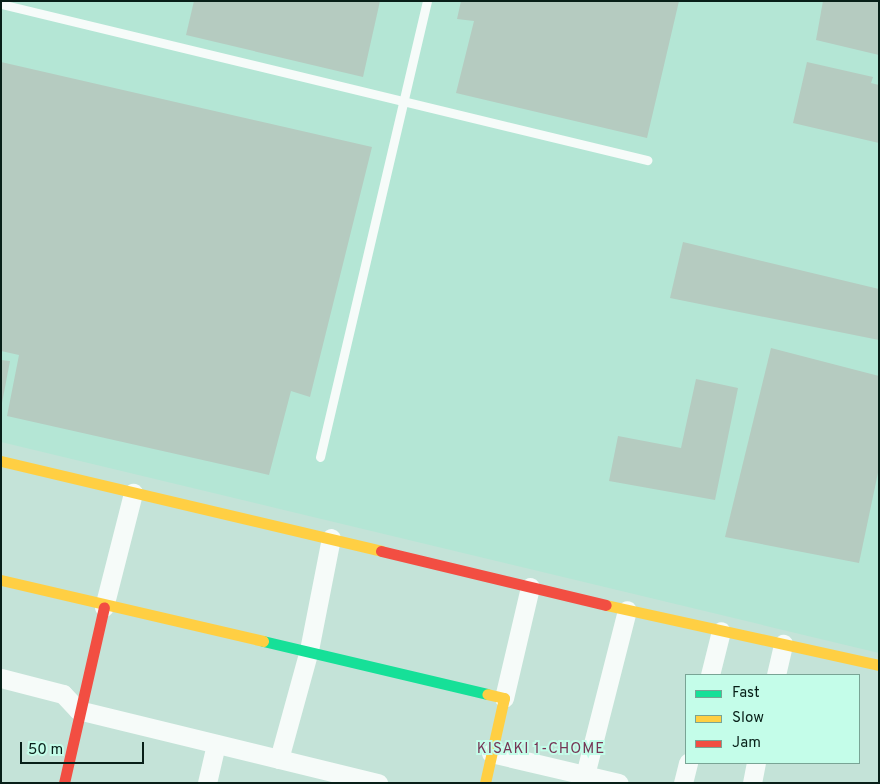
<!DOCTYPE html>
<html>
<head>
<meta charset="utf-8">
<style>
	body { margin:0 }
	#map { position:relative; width:880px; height:784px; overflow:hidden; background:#c4e3d8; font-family:Overpass,sans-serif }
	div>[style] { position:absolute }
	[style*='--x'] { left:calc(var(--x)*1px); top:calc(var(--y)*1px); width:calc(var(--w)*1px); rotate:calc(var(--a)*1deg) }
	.built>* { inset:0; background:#b4e6d5 }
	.building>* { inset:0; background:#b5cbc0 }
	.lane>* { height:9px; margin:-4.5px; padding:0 4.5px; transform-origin:4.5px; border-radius:4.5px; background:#f6fbf9 }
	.street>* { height:19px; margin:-9.5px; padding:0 9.5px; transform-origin:9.5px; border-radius:9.5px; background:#f6fbf9 }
	.fast>* { height:11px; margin:-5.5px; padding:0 5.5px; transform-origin:5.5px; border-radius:5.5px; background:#16e098 }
	.slow>* { height:11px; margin:-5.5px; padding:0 5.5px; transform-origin:5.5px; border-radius:5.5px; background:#ffcf43 }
	.jam>* { height:11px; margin:-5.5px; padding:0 5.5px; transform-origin:5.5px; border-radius:5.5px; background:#f24e42 }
	span { translate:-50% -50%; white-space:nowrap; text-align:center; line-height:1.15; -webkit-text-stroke:4px #c4fde9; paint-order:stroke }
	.neighbourhood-label { font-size:15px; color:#763555; letter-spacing:1px }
	.frame { position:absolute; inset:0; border:2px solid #081f18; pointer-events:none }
	.legend { position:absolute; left:685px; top:674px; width:175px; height:90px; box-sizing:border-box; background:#c4fde9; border:1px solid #79a495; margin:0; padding:6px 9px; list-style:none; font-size:15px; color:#081f18 }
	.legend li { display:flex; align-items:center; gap:10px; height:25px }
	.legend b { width:25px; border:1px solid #79a495 }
	.scale { position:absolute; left:20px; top:742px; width:124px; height:22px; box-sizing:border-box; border:2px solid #081f18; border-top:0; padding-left:6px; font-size:15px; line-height:18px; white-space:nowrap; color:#081f18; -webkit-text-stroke:4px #c4fde9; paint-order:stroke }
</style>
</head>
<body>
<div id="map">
	<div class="built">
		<div style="clip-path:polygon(1px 1px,879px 1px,879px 653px,1px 442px)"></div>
	</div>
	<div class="building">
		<div style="clip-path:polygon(194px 1px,380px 1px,363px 77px,186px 35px)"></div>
		<div style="clip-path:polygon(461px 1px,679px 1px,647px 138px,456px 93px,474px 21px,457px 19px)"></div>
		<div style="clip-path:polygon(823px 1px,879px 1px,879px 55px,816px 40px)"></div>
		<div style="clip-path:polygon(1px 62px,372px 147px,310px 397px,291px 391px,269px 475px,7px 416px,19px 355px,1px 351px)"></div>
		<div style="clip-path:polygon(807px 62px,873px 77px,871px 83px,879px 85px,879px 143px,793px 123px)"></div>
		<div style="clip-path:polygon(683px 242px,879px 289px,879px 340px,670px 298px)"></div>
		<div style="clip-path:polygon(771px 348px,879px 376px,879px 468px,859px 563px,725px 537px)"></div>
		<div style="clip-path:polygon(1px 360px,10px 361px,2px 403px,1px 403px)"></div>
		<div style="clip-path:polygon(696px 379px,738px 388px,715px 500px,609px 481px,618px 436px,681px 448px)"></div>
	</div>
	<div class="lane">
		<div style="--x:1;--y:4;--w:665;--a:13.58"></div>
		<div style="--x:320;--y:457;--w:468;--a:-76.8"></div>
	</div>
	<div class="street">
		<div style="--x:104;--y:607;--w:118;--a:-75.7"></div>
		<div style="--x:710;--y:675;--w:45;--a:-76"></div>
		<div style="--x:776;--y:675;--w:32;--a:-77"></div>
		<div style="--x:1;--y:678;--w:64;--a:14.5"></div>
		<div style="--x:63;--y:694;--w:22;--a:47"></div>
		<div style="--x:78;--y:710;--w:309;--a:13.7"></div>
		<div style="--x:504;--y:698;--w:114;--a:-76.8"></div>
		<div style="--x:491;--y:753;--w:131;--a:13.2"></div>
		<div style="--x:279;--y:759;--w:113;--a:-74.6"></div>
		<div style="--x:309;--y:650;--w:114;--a:-78.9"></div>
		<div style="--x:585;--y:775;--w:170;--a:-75.7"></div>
		<div style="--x:207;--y:783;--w:40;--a:-77"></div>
		<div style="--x:683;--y:783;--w:21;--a:-76"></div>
		<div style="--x:752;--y:783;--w:20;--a:-79"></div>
	</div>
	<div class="fast">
		<div style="--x:263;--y:641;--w:230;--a:13.3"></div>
	</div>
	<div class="slow">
		<div style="--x:1;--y:461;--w:391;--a:13.3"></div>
		<div style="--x:1;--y:580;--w:269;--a:13.1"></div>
		<div style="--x:606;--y:605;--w:280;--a:12.4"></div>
		<div style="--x:485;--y:783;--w:87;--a:-77.4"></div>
		<div style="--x:504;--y:698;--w:17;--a:-167"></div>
	</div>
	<div class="jam">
		<div style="--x:381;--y:551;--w:231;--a:13.5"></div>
		<div style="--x:64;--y:783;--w:180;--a:-77.2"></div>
	</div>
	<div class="neighbourhood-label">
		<span style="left:541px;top:750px">KISAKI 1-CHOME</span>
	</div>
	<div class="frame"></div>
	<ul class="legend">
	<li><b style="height:6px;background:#16e098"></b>Fast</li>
	<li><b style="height:6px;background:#ffcf43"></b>Slow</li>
	<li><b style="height:6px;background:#f24e42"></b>Jam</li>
	</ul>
	<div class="scale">50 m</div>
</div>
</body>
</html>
